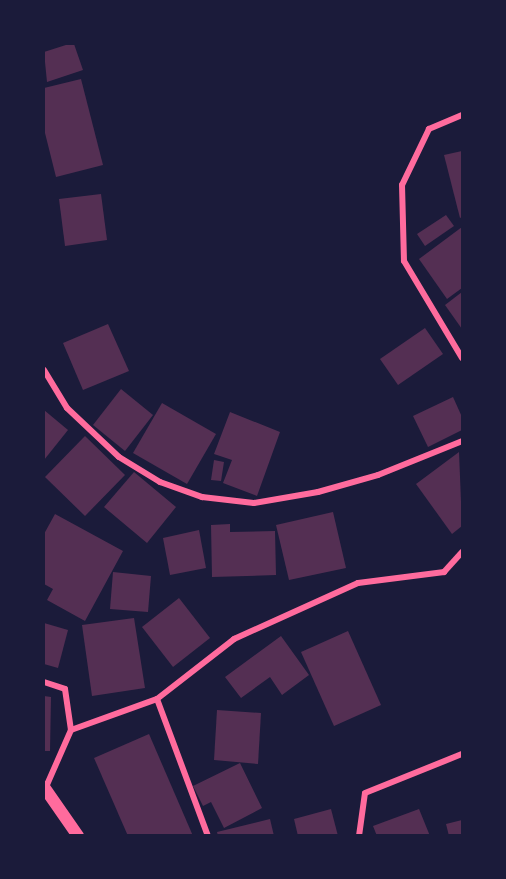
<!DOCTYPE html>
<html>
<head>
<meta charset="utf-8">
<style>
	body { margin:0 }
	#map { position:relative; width:506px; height:879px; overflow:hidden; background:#1b1b3a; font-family:Helvetica,sans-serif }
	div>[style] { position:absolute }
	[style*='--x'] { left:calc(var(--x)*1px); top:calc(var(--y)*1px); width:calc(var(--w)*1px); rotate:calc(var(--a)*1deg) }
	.building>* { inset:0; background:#542f53 }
	.minor>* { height:6px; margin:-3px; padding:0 3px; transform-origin:3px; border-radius:3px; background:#ff6b9d }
	.secondary>* { height:12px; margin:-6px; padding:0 6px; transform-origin:6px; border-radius:6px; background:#ff6b9d }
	span { translate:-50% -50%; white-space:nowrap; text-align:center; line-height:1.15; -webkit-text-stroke:6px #1b1b3a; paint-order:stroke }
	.frame { position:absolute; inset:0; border:45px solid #1b1b3a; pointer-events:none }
</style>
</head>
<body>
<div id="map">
	<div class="building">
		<div style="clip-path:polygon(69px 44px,74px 44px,83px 70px,47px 82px,44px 52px)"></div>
		<div style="clip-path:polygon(81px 79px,103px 165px,56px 177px,44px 129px,44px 88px)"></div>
		<div style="clip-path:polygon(462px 151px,462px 217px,460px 218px,444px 155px)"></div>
		<div style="clip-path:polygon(101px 194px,107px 240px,65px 246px,59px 199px)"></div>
		<div style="clip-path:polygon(446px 215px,454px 226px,425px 246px,417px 234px)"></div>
		<div style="clip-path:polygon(462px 227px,462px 288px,447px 299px,419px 259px)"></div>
		<div style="clip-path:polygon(462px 292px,462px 329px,445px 305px)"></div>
		<div style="clip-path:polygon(108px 324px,129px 371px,83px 390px,63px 343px)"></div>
		<div style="clip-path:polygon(425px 328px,443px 354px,398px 385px,380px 359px)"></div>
		<div style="clip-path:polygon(121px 389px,153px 415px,125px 451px,93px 425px)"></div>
		<div style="clip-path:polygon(453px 397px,462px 417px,462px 430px,428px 447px,413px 416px)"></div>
		<div style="clip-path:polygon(162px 403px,216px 434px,187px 484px,133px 453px)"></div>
		<div style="clip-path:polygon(44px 410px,68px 430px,44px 460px)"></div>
		<div style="clip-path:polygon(230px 412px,280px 432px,257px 496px,223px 483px,232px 460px,214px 454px)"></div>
		<div style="clip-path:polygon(85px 436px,125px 475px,85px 516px,45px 477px)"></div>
		<div style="clip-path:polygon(459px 452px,462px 526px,452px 534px,416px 484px)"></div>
		<div style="clip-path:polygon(214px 460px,224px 462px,221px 481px,211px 480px)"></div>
		<div style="clip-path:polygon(134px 472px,176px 507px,147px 543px,104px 507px)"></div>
		<div style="clip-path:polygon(333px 512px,346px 568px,289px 580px,276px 525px)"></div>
		<div style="clip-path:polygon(55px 514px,123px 551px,85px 621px,47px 600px,53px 589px,44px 584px,44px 534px)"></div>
		<div style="clip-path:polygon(230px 524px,230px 532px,275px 531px,276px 575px,212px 577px,211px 525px)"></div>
		<div style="clip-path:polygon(199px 530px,206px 568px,170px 575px,163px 538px)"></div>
		<div style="clip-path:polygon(113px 572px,151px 576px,148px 612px,110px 609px)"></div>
		<div style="clip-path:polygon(179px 598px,210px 638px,173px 667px,142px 627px)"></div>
		<div style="clip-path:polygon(134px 618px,145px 688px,92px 696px,82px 625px)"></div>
		<div style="clip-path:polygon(44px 623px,68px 630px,58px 668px,44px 664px)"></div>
		<div style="clip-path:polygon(348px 631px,381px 705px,334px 726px,301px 652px)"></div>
		<div style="clip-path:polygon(281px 636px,309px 675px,282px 695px,270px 677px,241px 698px,225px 677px)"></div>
		<div style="clip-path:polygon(44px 696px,51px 697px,50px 751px,44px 751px)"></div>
		<div style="clip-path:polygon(217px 710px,261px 713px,258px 764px,214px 760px)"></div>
		<div style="clip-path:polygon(149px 734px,193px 836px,128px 836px,94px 758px)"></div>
		<div style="clip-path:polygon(240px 763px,262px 808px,224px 828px,211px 802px,203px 806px,193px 786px)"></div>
		<div style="clip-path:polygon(331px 809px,338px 836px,298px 836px,294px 819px)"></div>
		<div style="clip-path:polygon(419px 809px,430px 836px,377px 836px,373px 826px)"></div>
		<div style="clip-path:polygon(270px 819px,274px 836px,218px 836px,217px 832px)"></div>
		<div style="clip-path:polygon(462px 820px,462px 836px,449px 836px,446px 824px)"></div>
	</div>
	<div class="minor">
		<div style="--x:462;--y:115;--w:36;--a:157"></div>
		<div style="--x:429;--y:129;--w:62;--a:115.7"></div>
		<div style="--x:402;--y:185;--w:76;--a:88.5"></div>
		<div style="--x:404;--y:261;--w:113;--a:59.1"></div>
		<div style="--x:44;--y:370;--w:44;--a:58.8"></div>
		<div style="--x:67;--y:408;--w:71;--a:43.3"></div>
		<div style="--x:119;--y:457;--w:48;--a:31.4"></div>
		<div style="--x:160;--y:482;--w:45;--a:19.7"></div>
		<div style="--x:202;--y:497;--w:52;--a:6.6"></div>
		<div style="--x:254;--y:503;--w:65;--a:-9.8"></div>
		<div style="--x:318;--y:492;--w:62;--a:-15.8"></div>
		<div style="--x:378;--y:475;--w:91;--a:-22"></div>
		<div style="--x:44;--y:682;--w:22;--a:18"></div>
		<div style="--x:65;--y:689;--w:41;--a:81.7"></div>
		<div style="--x:71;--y:730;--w:62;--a:113.7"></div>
		<div style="--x:157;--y:699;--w:146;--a:69.6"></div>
		<div style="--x:71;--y:730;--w:91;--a:-19.8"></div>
		<div style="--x:157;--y:699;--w:98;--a:-37.9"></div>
		<div style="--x:234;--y:639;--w:136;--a:-24.3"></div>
		<div style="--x:358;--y:583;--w:87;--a:-7.3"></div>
		<div style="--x:444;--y:572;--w:27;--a:-48"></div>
		<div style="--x:359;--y:836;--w:43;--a:-82.1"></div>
		<div style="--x:365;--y:793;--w:105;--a:-21.9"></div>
	</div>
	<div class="secondary">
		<div style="--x:44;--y:787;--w:60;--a:55.2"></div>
	</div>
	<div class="frame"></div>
</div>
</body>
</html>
